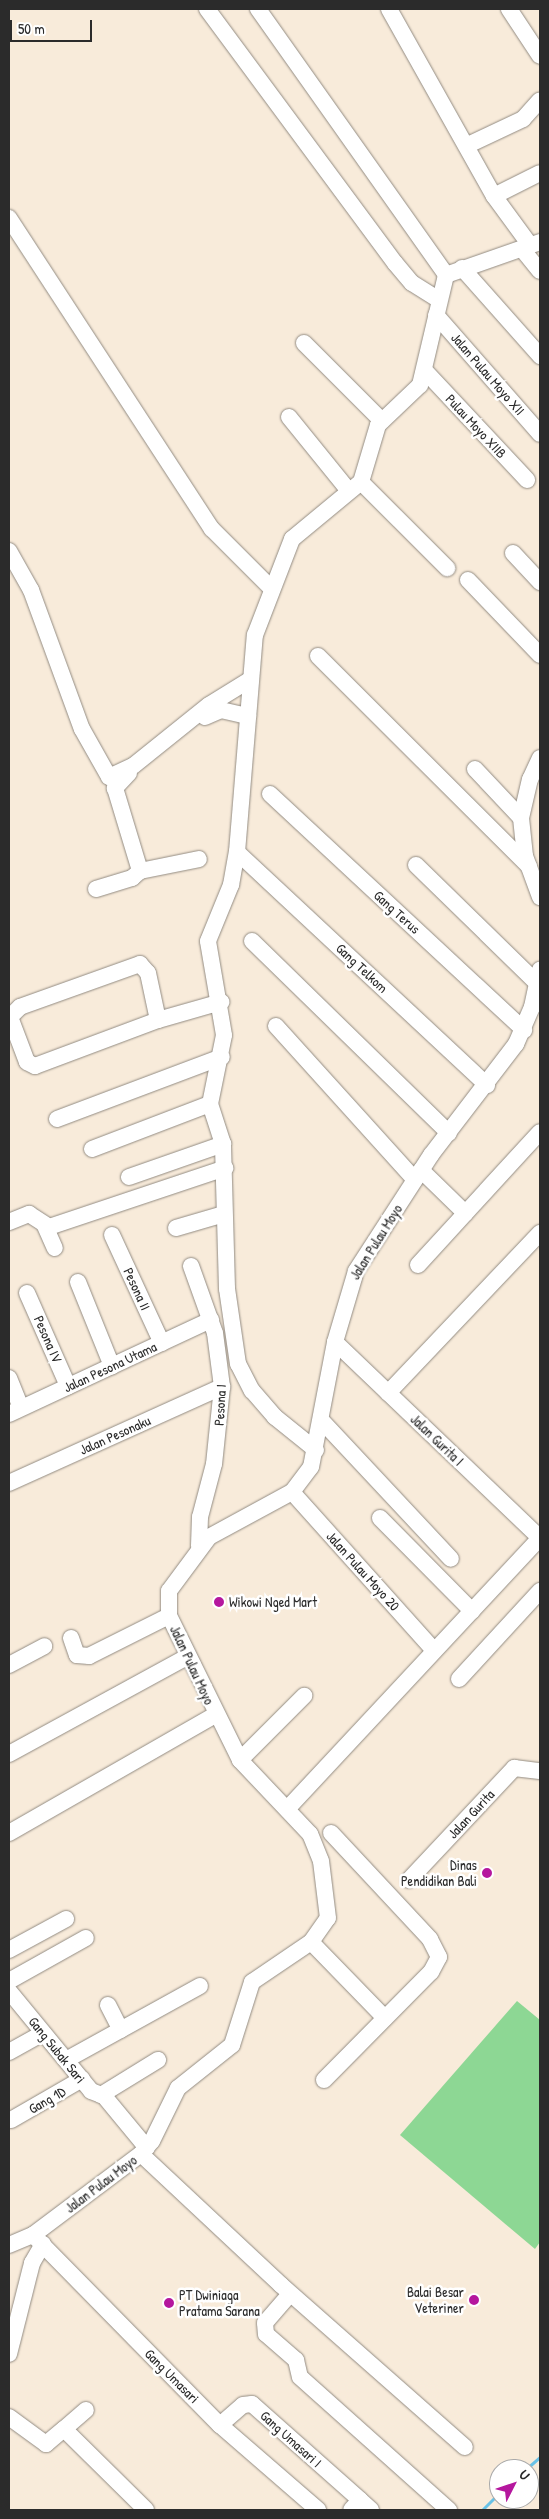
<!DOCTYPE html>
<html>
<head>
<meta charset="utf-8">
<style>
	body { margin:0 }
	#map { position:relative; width:549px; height:2519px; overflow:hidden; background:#f8ebda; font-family:"Patrick Hand",sans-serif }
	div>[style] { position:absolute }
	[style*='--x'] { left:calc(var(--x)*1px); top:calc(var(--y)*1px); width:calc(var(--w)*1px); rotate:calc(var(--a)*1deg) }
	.green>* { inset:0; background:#8dd794 }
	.stream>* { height:3px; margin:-1.5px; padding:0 1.5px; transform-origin:1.5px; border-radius:1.5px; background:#69c2e7 }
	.roads { filter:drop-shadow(0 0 1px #928b82) drop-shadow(0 0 1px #928b82) }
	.minor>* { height:16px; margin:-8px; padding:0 8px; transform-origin:8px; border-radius:8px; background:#fff }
	.dots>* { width:14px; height:14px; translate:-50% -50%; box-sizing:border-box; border:2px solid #fff; border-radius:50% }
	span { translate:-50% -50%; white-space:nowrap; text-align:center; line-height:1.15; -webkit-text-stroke:5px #fff; paint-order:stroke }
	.street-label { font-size:14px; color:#2b2b2b }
	.poi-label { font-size:14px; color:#2b2b2b }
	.left { translate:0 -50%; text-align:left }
	.right { translate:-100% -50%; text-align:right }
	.frame { position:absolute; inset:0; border:10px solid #2b2b2b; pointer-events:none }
	.north { position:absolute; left:489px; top:2459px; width:50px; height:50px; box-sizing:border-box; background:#fff; border:1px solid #aaa; border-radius:50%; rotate:49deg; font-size:14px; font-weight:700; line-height:20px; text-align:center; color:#2b2b2b }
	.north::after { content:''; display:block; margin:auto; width:18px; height:22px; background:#b5179e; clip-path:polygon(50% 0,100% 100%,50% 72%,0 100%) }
	.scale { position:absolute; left:10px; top:20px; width:82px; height:22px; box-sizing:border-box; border:2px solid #2b2b2b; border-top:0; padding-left:6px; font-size:15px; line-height:18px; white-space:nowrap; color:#2b2b2b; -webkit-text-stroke:4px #fff; paint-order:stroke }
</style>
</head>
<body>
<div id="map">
	<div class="green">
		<div style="clip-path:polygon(517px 2001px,540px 2020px,540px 2242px,535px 2249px,400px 2135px)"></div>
	</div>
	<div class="stream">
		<div style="--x:526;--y:2469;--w:18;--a:-41"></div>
		<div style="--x:482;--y:2510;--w:24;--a:-45"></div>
	</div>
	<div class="roads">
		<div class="minor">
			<div style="--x:207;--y:9;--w:316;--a:53.5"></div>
			<div style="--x:395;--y:263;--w:26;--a:50"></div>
			<div style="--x:412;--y:283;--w:32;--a:32"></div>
			<div style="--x:258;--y:9;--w:326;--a:54.7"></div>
			<div style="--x:389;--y:9;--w:214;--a:60.7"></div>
			<div style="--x:494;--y:196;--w:61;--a:53.7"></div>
			<div style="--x:509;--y:9;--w:56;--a:56.6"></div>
			<div style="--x:468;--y:145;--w:61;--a:-25.3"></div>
			<div style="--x:523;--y:119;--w:25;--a:-48"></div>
			<div style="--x:494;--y:196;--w:51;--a:-26.6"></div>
			<div style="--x:9;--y:218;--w:371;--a:56.9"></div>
			<div style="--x:212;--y:529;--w:83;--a:45"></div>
			<div style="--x:522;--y:249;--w:28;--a:51"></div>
			<div style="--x:462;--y:268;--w:118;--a:48.4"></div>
			<div style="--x:436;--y:315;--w:158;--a:48.8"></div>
			<div style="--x:304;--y:343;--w:110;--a:45"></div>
			<div style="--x:426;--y:372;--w:148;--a:46.9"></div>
			<div style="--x:289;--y:417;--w:95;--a:51"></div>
			<div style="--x:361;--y:482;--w:122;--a:45"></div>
			<div style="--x:9;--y:551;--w:45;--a:60.6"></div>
			<div style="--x:31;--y:590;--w:148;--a:69.9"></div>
			<div style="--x:82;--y:729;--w:55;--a:60.6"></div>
			<div style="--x:109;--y:777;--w:26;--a:-25"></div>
			<div style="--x:133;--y:766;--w:97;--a:-38.8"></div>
			<div style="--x:209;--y:705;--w:49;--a:-31.8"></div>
			<div style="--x:513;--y:553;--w:40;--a:47"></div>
			<div style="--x:468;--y:580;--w:104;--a:46.2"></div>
			<div style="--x:318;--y:656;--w:298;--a:44.9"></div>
			<div style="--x:205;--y:717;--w:17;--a:-24"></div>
			<div style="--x:221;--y:710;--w:28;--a:13"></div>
			<div style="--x:540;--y:758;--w:23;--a:115"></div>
			<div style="--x:530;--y:779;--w:40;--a:103"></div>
			<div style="--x:521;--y:818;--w:38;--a:84"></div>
			<div style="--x:525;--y:856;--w:44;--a:69.9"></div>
			<div style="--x:475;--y:769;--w:67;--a:46.8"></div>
			<div style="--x:129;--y:773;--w:21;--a:133"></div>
			<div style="--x:115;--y:788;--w:87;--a:73.2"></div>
			<div style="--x:270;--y:794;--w:347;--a:42.9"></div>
			<div style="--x:237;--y:852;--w:342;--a:43"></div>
			<div style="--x:416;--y:865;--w:170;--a:44.3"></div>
			<div style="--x:96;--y:889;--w:38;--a:-17"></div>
			<div style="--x:132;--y:878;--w:11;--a:-41"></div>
			<div style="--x:140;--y:871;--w:60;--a:-11.5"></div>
			<div style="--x:252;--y:941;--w:275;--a:44.3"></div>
			<div style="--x:158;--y:1020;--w:48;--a:-102"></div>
			<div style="--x:148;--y:973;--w:12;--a:-132"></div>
			<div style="--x:140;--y:964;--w:127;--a:160.3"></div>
			<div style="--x:20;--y:1007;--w:14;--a:135"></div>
			<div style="--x:10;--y:1017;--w:48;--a:69.3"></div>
			<div style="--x:27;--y:1062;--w:9;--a:27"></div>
			<div style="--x:35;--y:1066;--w:131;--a:-20.5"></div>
			<div style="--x:158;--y:1020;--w:66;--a:-15.9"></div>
			<div style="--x:276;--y:1026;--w:207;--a:47.9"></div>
			<div style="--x:57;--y:1119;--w:176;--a:-20.6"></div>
			<div style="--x:92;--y:1149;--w:126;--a:-20.9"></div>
			<div style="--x:421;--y:1170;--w:62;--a:44.3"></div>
			<div style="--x:129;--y:1177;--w:100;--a:-19.3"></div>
			<div style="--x:9;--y:1222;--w:22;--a:-22"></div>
			<div style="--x:29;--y:1214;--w:24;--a:33"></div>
			<div style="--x:49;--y:1227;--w:186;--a:-18.5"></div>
			<div style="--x:45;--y:1226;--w:24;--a:66"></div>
			<div style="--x:176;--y:1228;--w:50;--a:-16.3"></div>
			<div style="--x:112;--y:1235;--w:119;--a:65.2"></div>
			<div style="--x:418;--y:1265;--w:180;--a:-47.5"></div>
			<div style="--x:191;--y:1266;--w:71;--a:70.3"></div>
			<div style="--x:215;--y:1333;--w:54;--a:82.6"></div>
			<div style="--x:222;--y:1387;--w:77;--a:95.9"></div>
			<div style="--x:214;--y:1464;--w:55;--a:104.8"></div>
			<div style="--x:200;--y:1517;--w:29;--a:92"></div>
			<div style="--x:78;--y:1282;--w:91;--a:68"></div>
			<div style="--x:27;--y:1293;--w:102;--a:66.2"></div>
			<div style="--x:335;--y:1342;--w:284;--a:43.7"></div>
			<div style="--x:9;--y:1378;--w:32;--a:68"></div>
			<div style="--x:388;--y:1393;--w:221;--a:-46.5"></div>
			<div style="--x:9;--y:1414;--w:223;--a:-25"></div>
			<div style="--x:321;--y:1420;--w:190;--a:46.9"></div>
			<div style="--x:316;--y:1450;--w:53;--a:-141.2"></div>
			<div style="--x:275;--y:1417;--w:35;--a:-131"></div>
			<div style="--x:252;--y:1391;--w:30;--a:-117"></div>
			<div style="--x:238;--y:1364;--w:76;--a:-98.3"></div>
			<div style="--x:227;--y:1289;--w:145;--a:-91.6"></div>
			<div style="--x:223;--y:1144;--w:42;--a:-108"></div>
			<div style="--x:210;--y:1104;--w:70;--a:-78.5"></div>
			<div style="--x:224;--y:1035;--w:95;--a:-99.7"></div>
			<div style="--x:208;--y:941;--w:61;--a:-67.7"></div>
			<div style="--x:231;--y:885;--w:34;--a:-80"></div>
			<div style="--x:237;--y:852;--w:218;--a:-85.3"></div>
			<div style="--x:255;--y:635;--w:103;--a:-68.9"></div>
			<div style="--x:292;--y:539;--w:89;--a:-39.6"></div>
			<div style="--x:361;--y:482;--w:59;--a:-73.4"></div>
			<div style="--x:378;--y:425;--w:58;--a:-43.6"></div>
			<div style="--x:420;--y:385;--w:113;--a:-76.7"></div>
			<div style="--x:446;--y:275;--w:100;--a:-19.3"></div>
			<div style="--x:9;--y:1483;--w:234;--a:-24.3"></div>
			<div style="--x:292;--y:1492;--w:212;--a:48.1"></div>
			<div style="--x:380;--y:1518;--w:131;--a:45.3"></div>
			<div style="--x:71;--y:1638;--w:18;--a:71"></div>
			<div style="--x:77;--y:1655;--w:12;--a:5"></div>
			<div style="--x:89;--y:1656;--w:89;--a:-26.6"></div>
			<div style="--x:9;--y:1665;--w:40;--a:-28"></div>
			<div style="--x:459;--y:1679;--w:120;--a:-47.4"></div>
			<div style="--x:9;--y:1754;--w:203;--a:-28.6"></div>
			<div style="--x:240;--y:1760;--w:91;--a:-45"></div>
			<div style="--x:289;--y:1807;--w:368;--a:-47"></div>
			<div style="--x:9;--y:1833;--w:237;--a:-29.8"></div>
			<div style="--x:409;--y:1880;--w:154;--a:-46.8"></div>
			<div style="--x:514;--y:1768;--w:26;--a:7"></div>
			<div style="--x:311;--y:1942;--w:106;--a:45.8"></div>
			<div style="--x:9;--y:1950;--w:65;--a:-28.5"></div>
			<div style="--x:9;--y:1981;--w:88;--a:-29.2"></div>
			<div style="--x:9;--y:1991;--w:129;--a:50.6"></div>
			<div style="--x:91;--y:2091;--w:14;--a:21"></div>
			<div style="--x:104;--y:2096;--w:67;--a:50.4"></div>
			<div style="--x:108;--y:2005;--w:28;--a:63"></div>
			<div style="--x:9;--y:2052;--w:39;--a:-29"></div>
			<div style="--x:66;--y:2060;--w:153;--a:-28.9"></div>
			<div style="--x:324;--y:2080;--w:152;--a:-45.3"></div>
			<div style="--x:431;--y:1972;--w:17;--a:-62"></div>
			<div style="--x:439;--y:1957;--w:20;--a:-117"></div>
			<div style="--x:430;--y:1939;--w:145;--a:-133"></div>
			<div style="--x:101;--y:2095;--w:67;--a:-31.6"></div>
			<div style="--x:11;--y:2120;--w:82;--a:-30"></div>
			<div style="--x:141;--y:2154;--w:192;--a:43.1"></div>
			<div style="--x:281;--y:2285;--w:245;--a:41.4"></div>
			<div style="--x:33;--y:2235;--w:267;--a:45.5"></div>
			<div style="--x:220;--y:2425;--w:130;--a:40.9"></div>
			<div style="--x:9;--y:2245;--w:26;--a:-23"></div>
			<div style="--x:33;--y:2235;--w:135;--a:-36.9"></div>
			<div style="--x:141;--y:2154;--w:17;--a:-50"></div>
			<div style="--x:152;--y:2141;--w:59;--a:-63.9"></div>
			<div style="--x:178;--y:2088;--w:69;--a:-38.5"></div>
			<div style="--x:232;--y:2045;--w:66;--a:-72.4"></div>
			<div style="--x:252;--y:1982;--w:71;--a:-34.1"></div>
			<div style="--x:311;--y:1942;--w:29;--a:-55"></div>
			<div style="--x:328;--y:1918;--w:57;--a:-97"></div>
			<div style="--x:321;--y:1861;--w:29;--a:-112"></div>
			<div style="--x:310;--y:1834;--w:102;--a:-133.4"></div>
			<div style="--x:240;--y:1760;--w:161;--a:-116.2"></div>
			<div style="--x:169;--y:1616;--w:25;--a:-90"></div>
			<div style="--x:169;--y:1591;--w:67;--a:-53.5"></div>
			<div style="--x:209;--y:1537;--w:94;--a:-28.5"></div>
			<div style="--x:292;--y:1492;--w:31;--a:-53"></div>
			<div style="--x:311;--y:1467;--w:127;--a:-79.1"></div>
			<div style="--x:335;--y:1342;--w:74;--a:-73.5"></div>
			<div style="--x:356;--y:1271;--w:138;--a:-57.1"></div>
			<div style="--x:431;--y:1155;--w:140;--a:-52.6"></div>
			<div style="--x:516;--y:1044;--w:40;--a:-66.6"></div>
			<div style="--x:532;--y:1007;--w:38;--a:-78"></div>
			<div style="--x:290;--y:2294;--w:38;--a:131"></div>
			<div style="--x:265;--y:2323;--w:11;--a:85"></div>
			<div style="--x:266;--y:2334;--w:40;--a:41"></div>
			<div style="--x:296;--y:2360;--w:17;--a:77"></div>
			<div style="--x:300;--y:2377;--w:200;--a:41.8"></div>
			<div style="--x:9;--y:2354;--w:94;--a:-75.8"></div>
			<div style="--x:32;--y:2263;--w:22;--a:-60"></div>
			<div style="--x:9;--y:2417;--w:46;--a:36.1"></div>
			<div style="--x:46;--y:2444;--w:23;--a:-40"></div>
			<div style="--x:64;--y:2429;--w:115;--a:44.6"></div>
			<div style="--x:220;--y:2425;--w:30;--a:-41"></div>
			<div style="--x:243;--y:2405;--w:9;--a:-6"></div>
			<div style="--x:252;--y:2404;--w:144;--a:41.6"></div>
			<div style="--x:360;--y:2500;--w:13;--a:132"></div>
			<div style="--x:64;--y:2429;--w:29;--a:-41"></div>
			<div style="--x:360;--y:2500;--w:15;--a:42"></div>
		</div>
	</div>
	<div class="dots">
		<div style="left:219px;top:1602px;background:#b5179e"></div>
		<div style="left:487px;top:1873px;background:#b5179e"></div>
		<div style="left:474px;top:2300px;background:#b5179e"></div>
		<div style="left:169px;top:2303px;background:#b5179e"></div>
	</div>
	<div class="street-label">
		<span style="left:488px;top:374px;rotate:49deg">Jalan Pulau Moyo XII</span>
		<span style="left:476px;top:426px;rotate:47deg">Pulau Moyo XIIB</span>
		<span style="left:397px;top:912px;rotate:42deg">Gang Terus</span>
		<span style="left:362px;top:968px;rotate:43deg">Gang Telkom</span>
		<span style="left:376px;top:1242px;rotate:-58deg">Jalan Pulau Moyo</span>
		<span style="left:137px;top:1289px;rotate:65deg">Pesona II</span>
		<span style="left:48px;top:1339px;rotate:66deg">Pesona IV</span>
		<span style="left:110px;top:1367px;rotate:-25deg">Jalan Pesona Utama</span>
		<span style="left:220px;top:1405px;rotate:-87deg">Pesona I</span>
		<span style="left:115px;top:1435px;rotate:-24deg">Jalan Pesonaku</span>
		<span style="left:437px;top:1440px;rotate:44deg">Jalan Gurita I</span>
		<span style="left:363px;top:1571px;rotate:48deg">Jalan Pulau Moyo 20</span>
		<span style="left:192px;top:1665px;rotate:65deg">Jalan Pulau Moyo</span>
		<span style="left:471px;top:1814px;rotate:-47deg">Jalan Gurita</span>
		<span style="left:57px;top:2050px;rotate:51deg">Gang Subak Sari</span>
		<span style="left:47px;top:2100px;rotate:-30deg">Gang 1D</span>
		<span style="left:101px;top:2184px;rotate:-37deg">Jalan Pulau Moyo</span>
		<span style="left:172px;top:2376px;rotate:45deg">Gang Umasari</span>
		<span style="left:291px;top:2439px;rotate:42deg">Gang Umasari I</span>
	</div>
	<div class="poi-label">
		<span class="left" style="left:229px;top:1602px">Wikowi Nged Mart</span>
		<span class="right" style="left:477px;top:1873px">Dinas<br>Pendidikan Bali</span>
		<span class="right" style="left:464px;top:2300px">Balai Besar<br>Veteriner</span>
		<span class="left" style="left:179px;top:2303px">PT Dwiniaga<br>Pratama Sarana</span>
	</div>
	<div class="frame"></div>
	<div class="north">U</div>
	<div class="scale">50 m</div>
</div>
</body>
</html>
